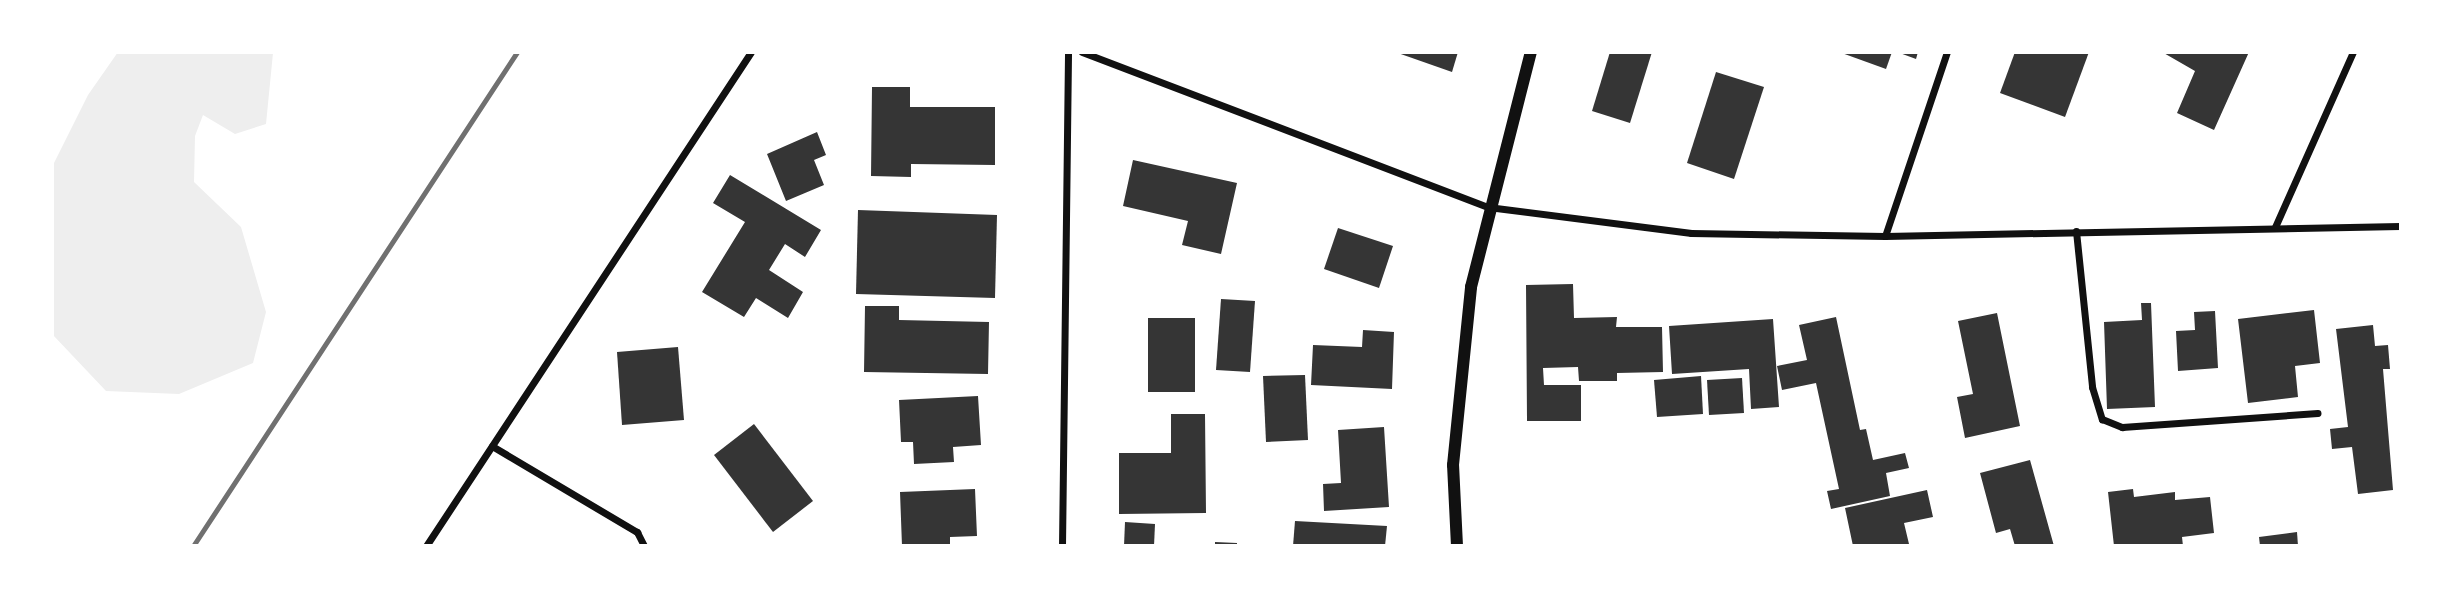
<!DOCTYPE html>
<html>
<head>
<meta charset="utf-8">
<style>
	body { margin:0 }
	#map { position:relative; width:2453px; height:598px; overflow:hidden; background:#fff; font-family:Jost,sans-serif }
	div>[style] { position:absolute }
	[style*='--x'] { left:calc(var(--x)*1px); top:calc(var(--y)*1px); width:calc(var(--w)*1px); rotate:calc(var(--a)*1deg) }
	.green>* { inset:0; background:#eee }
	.building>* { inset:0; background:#353535 }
	.minor>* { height:7px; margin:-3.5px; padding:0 3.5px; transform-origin:3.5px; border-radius:3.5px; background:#111 }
	.tertiary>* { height:12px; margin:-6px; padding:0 6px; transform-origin:6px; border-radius:6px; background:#111 }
	.rail>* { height:5px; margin:-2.5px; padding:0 2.5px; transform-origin:2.5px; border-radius:2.5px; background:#707070 }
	span { translate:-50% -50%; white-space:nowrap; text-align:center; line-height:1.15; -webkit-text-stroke:5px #fff; paint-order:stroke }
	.frame { position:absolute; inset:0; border:54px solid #fff; pointer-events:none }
</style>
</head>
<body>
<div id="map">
	<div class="green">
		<div style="clip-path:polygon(118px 52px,273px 53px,266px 124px,235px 134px,203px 115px,195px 136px,194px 182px,241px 227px,266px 312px,253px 363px,179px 394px,106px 391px,53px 335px,53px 165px,88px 95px)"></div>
	</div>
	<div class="building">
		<div style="clip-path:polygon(1395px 52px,1458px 52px,1452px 72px)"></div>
		<div style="clip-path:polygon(1610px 52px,1652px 52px,1630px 123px,1592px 111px)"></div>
		<div style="clip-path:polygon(1839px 52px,1892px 52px,1886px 69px)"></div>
		<div style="clip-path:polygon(1897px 52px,1918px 52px,1916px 59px)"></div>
		<div style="clip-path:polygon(2015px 52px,2089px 52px,2065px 117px,2000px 93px)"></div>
		<div style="clip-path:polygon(2162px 52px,2249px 52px,2214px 130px,2177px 113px,2195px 71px)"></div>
		<div style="clip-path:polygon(1716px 72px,1764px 87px,1734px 179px,1687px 163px)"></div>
		<div style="clip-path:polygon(872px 87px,910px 87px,910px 107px,995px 107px,995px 165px,911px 164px,911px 177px,871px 176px)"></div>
		<div style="clip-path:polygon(817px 132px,826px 155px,814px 160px,824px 185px,786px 201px,767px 154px)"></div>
		<div style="clip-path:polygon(1133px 160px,1237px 183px,1221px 254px,1182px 245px,1188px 221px,1123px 206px)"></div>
		<div style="clip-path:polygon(730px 175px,821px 230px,805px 257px,785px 244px,769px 270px,803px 292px,788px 318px,756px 298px,744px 317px,702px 292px,745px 222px,713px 203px)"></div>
		<div style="clip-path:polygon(858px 210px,997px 215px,995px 298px,856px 294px)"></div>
		<div style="clip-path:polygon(1338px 228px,1393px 246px,1379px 288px,1324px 269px)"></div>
		<div style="clip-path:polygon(1573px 284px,1574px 318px,1617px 317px,1616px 327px,1662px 327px,1663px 372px,1617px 373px,1617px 381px,1579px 381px,1578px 367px,1543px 368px,1544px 385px,1581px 385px,1581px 421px,1527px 421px,1526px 285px)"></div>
		<div style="clip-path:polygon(1221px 299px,1255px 301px,1250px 372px,1216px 370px)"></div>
		<div style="clip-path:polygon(2141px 303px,2151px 303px,2155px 407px,2107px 409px,2104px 322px,2142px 320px)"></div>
		<div style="clip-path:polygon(865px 306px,899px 306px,899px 320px,989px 322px,988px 374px,864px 372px)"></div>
		<div style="clip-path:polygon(2314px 310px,2320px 363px,2295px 366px,2298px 397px,2248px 403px,2238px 319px)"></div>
		<div style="clip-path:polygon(2215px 311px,2218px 368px,2178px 371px,2176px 331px,2195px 330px,2194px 312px)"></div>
		<div style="clip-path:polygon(1997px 313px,2020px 426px,1965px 438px,1957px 397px,1973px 394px,1958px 321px)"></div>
		<div style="clip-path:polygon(1836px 317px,1860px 430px,1866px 429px,1873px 460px,1905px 453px,1909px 468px,1886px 473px,1890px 496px,1831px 509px,1827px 491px,1839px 489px,1816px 383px,1782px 390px,1777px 366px,1807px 360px,1799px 325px)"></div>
		<div style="clip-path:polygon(1148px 318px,1195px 318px,1195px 392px,1148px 392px)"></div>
		<div style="clip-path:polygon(1773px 319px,1779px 407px,1751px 409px,1749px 369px,1672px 374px,1669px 326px)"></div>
		<div style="clip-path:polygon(2373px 325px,2375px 346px,2388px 345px,2390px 369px,2383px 369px,2393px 490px,2358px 494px,2352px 447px,2332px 449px,2330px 429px,2348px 427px,2336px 329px)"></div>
		<div style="clip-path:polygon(1363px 330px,1394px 332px,1392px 389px,1311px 385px,1313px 345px,1362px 347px)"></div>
		<div style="clip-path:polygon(678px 347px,684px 420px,622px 425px,617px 352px)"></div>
		<div style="clip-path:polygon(1305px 375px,1308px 440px,1266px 442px,1263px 376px)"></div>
		<div style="clip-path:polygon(1701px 376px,1703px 414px,1657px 417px,1654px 380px)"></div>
		<div style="clip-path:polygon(1742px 378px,1744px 413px,1709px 415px,1707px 380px)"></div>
		<div style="clip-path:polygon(978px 396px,981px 445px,953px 447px,954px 462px,914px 464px,913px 442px,901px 442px,899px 400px)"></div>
		<div style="clip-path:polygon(1171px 414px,1205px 414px,1206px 513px,1119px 514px,1119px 453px,1171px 453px)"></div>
		<div style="clip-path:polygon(754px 424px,813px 501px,773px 532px,714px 455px)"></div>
		<div style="clip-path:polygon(1384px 427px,1389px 507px,1324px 511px,1323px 484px,1341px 483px,1338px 430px)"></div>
		<div style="clip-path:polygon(2030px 460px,2054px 546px,2015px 546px,2010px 529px,1996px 533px,1980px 473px)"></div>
		<div style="clip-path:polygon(975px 489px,977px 536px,950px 537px,950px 546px,902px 546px,900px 492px)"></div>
		<div style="clip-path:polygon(2133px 489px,2134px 497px,2175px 492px,2175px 500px,2210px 497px,2214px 533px,2182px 537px,2183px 546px,2114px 546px,2108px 492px)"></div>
		<div style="clip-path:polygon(1927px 490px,1933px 517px,1904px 523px,1909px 544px,1853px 546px,1845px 508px)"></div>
		<div style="clip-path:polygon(1295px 521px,1387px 526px,1385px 546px,1293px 546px)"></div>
		<div style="clip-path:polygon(1125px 522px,1155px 524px,1154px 546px,1124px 546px)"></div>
		<div style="clip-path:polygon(2297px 532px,2298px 546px,2260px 546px,2259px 537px)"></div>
		<div style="clip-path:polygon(1215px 542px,1237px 543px,1237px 546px,1215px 546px)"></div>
	</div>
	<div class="minor">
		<div style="--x:1082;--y:52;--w:435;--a:20.9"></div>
		<div style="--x:1488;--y:207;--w:205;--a:7.3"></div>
		<div style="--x:1691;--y:233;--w:194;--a:0.9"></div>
		<div style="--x:1885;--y:236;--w:515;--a:-1.11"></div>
		<div style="--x:2275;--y:227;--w:192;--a:-66"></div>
		<div style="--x:2076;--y:231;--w:157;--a:84.1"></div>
		<div style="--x:2092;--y:387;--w:34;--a:73"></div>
		<div style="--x:2102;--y:419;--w:22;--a:22"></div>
		<div style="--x:2122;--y:427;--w:196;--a:-4.1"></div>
		<div style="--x:1885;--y:236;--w:194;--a:-71.4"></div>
		<div style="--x:492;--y:446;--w:169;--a:30.7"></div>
		<div style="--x:637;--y:532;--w:16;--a:63"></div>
		<div style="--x:426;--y:546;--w:591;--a:-56.66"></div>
		<div style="--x:1062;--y:546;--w:494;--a:-89.3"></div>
	</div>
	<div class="tertiary">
		<div style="--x:1457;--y:546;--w:81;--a:-92.8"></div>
		<div style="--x:1453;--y:465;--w:179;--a:-84.2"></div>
		<div style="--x:1471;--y:287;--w:243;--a:-75.7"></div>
	</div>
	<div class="rail">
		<div style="--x:193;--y:546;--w:591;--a:-56.74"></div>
	</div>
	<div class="frame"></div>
</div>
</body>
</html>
